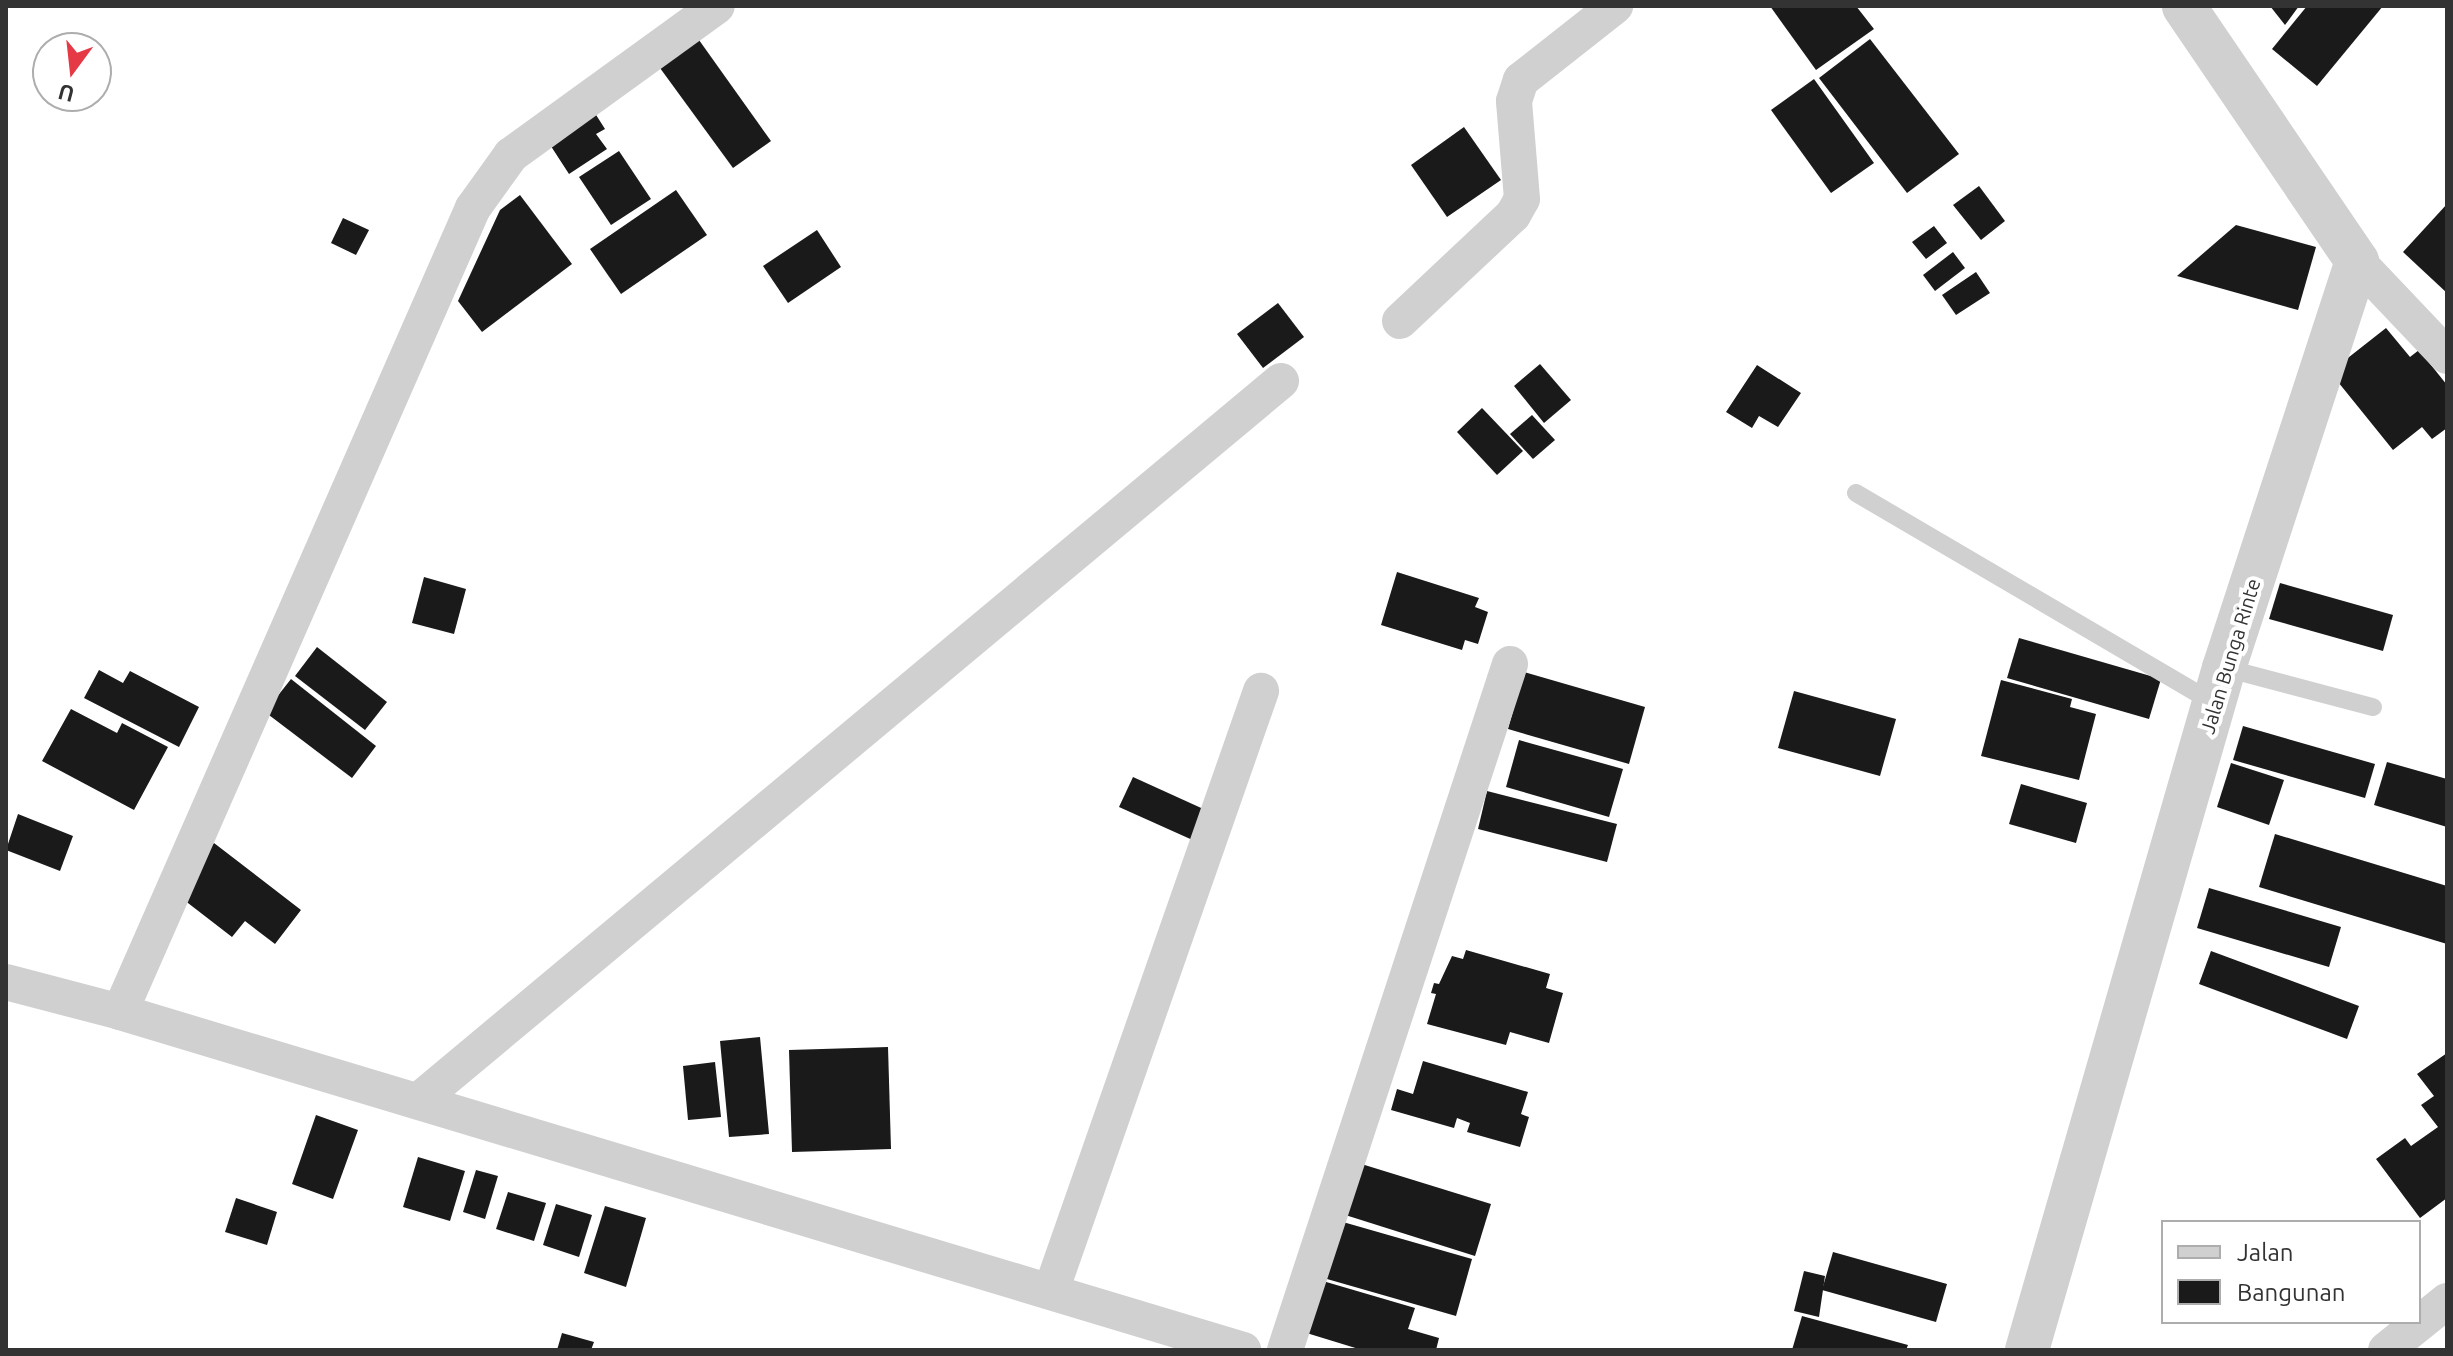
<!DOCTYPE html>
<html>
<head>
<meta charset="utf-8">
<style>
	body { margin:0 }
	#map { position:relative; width:2453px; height:1356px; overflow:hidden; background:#fff; font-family:Ubuntu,sans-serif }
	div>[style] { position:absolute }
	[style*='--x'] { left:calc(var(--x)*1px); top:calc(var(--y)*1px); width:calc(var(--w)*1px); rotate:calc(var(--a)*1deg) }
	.building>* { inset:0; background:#1a1a1a }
	.service>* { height:18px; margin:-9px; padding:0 9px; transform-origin:9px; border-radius:9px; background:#d0d0d0 }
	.minor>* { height:36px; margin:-18px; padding:0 18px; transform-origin:18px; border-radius:18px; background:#d0d0d0 }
	.tertiary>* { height:44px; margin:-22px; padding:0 22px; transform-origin:22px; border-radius:22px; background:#d0d0d0 }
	span { translate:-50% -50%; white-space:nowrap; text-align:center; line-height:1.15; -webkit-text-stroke:8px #fff; paint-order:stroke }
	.street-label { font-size:20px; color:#333 }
	.frame { position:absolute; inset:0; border:8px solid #333; pointer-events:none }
	.legend { position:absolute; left:2161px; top:1220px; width:260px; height:104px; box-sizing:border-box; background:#fff; border:2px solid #adadad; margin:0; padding:10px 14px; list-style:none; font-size:24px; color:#333 }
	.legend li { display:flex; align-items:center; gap:16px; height:40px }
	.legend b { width:40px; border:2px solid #adadad }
	.north { position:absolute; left:32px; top:32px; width:80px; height:80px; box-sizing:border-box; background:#fff; border:2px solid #adadad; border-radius:50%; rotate:195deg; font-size:22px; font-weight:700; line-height:32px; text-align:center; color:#333 }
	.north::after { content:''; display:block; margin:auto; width:28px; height:36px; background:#e63946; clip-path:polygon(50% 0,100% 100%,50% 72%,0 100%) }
</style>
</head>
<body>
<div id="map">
	<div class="building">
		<div style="clip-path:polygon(1770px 6px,1856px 6px,1874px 29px,1816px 70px)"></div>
		<div style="clip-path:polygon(2270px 6px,2299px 6px,2285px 25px)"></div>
		<div style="clip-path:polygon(2307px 6px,2383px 6px,2317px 86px,2272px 49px)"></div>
		<div style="clip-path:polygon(1870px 39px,1959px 154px,1907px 193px,1819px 78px)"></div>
		<div style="clip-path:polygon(699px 40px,771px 141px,733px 168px,660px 68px)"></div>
		<div style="clip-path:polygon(1814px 79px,1874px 163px,1831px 193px,1771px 110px)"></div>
		<div style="clip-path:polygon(591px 107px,605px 129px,596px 134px,607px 149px,569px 174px,545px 137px)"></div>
		<div style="clip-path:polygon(1464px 127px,1501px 180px,1447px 217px,1411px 165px)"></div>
		<div style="clip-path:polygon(619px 151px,651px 199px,611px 225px,579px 177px)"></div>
		<div style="clip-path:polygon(1979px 186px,2005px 221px,1981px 240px,1953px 205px)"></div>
		<div style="clip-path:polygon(676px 190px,707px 235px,621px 294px,590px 249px)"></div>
		<div style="clip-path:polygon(520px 195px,572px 264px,482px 332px,458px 301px,500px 210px)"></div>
		<div style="clip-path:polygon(2447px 204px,2447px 293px,2403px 252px)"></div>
		<div style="clip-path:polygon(343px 218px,369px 230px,356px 255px,331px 243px)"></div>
		<div style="clip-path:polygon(2236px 225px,2316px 247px,2298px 310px,2177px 276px)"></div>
		<div style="clip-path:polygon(1934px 226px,1947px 243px,1926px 259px,1912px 242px)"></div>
		<div style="clip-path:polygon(817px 230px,841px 267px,788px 303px,763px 266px)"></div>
		<div style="clip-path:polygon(1953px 252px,1965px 268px,1935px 291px,1923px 275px)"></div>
		<div style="clip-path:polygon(1976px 272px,1990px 293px,1956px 315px,1942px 295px)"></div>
		<div style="clip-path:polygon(1278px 303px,1304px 337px,1263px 368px,1237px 334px)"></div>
		<div style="clip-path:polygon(2386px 328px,2410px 357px,2419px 350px,2447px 385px,2447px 428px,2432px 439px,2422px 427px,2393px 450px,2330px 372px)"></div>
		<div style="clip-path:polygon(1540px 364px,1571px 400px,1544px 423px,1514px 386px)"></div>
		<div style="clip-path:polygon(1757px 365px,1801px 393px,1778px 427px,1759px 416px,1752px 428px,1726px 412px)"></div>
		<div style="clip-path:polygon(1482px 408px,1523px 451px,1497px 475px,1457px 432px)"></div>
		<div style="clip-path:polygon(1532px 415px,1555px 440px,1533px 459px,1510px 434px)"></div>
		<div style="clip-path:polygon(1397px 572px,1479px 598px,1475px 607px,1488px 612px,1478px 644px,1465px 640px,1462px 650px,1381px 625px)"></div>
		<div style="clip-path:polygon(424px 577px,466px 589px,454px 634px,412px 623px)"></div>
		<div style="clip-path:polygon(2280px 583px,2393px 615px,2383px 651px,2269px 619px)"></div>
		<div style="clip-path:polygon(2019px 638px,2161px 679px,2149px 719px,2007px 678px)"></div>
		<div style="clip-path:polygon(317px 647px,387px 702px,365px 730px,295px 676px)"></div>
		<div style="clip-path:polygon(99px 670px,123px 683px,130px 671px,199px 707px,179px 747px,84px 698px)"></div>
		<div style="clip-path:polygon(1524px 672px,1645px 707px,1629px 764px,1508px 729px)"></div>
		<div style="clip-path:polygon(291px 679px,376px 746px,352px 778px,265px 712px)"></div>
		<div style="clip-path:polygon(2001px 680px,2072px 699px,2070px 707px,2096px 714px,2079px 780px,1981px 756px)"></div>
		<div style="clip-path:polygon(1794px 691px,1896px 719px,1880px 776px,1778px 748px)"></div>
		<div style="clip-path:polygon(71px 709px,117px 733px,122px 723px,168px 747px,134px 810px,42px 761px)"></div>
		<div style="clip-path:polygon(2243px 726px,2375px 764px,2365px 798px,2233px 760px)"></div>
		<div style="clip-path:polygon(1519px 740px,1623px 769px,1609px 817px,1506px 787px)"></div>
		<div style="clip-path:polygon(2387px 762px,2447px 779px,2447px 827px,2374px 805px)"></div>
		<div style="clip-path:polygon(2231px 763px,2284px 780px,2269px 825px,2217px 807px)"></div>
		<div style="clip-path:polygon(1133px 777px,1210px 812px,1197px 842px,1119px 807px)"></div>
		<div style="clip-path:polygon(2021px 784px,2087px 803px,2076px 843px,2009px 824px)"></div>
		<div style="clip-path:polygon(1487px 791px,1617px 824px,1607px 862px,1478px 829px)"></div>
		<div style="clip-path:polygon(18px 814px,73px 836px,60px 871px,6px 850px)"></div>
		<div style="clip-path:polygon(2275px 834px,2447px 886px,2447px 944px,2259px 887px)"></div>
		<div style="clip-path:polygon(214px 843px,301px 910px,275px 944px,245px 921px,232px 937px,175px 893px)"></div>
		<div style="clip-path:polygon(2209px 888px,2341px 927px,2329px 967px,2197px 928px)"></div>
		<div style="clip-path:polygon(1466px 950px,1550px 974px,1546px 988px,1563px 993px,1549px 1043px,1510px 1032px,1506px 1045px,1427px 1024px,1436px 994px,1431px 993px,1434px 983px,1439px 984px,1452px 956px,1463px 959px)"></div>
		<div style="clip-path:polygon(2211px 951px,2359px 1006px,2347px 1039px,2199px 984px)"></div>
		<div style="clip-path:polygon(760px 1037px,769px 1134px,729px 1137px,720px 1041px)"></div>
		<div style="clip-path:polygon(888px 1047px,891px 1149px,792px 1152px,789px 1050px)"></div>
		<div style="clip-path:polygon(2447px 1053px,2447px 1198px,2420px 1218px,2376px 1159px,2405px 1138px,2411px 1146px,2438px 1127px,2421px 1105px,2434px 1096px,2417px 1074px)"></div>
		<div style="clip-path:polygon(1423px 1061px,1528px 1092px,1521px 1114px,1529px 1117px,1520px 1147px,1467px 1132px,1470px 1123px,1457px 1118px,1454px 1128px,1391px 1110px,1397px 1089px,1413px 1094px)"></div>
		<div style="clip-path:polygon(715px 1062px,721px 1117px,688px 1120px,683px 1066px)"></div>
		<div style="clip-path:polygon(316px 1115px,358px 1130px,333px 1199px,292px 1184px)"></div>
		<div style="clip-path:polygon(418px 1157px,465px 1171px,450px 1221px,403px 1207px)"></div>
		<div style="clip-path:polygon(1355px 1162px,1491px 1204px,1475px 1256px,1339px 1213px)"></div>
		<div style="clip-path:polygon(476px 1170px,498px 1176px,485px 1219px,463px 1212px)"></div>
		<div style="clip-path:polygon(508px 1192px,546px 1203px,534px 1241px,496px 1229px)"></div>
		<div style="clip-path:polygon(236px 1198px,277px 1212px,267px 1245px,225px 1232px)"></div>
		<div style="clip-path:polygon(556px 1204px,592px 1215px,579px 1257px,543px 1245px)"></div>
		<div style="clip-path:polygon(605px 1206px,646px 1218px,626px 1287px,584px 1273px)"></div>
		<div style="clip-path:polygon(1336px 1220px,1472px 1259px,1456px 1316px,1320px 1277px)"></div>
		<div style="clip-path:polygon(1833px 1252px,1947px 1284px,1936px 1322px,1822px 1290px)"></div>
		<div style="clip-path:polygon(1804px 1271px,1825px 1276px,1819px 1317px,1794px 1311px)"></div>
		<div style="clip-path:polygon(1316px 1279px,1415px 1308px,1408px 1329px,1439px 1338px,1436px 1350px,1362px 1350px,1300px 1331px)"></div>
		<div style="clip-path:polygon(1802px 1316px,1908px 1345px,1906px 1350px,1792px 1350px)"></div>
		<div style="clip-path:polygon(562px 1333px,594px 1342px,591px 1350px,557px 1350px)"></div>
	</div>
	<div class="service">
		<div style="--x:1856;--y:493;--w:415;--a:30.4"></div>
		<div style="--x:2225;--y:668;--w:153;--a:14.8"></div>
	</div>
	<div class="minor">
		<div style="--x:2357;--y:261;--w:131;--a:46.5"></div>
		<div style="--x:1400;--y:321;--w:155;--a:-43.2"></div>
		<div style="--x:1513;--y:215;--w:18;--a:-61"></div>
		<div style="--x:1522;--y:199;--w:98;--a:-94.7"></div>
		<div style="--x:1514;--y:101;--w:22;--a:-72"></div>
		<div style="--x:1521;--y:80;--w:120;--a:-38.2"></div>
		<div style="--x:6;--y:982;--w:118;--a:14.7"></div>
		<div style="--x:120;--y:1012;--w:1173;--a:16.75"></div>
		<div style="--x:120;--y:1012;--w:878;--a:-66.3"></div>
		<div style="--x:473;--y:208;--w:65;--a:-54.4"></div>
		<div style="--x:511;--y:155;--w:254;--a:-35.9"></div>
		<div style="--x:418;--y:1101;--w:1124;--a:-39.84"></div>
		<div style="--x:1051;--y:1291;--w:636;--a:-70.71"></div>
		<div style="--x:1285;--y:1350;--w:722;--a:-71.84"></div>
		<div style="--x:2386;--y:1350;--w:78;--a:-38.8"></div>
	</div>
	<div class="tertiary">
		<div style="--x:2027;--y:1350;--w:710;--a:-73.89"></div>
		<div style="--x:2224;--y:668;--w:428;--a:-71.9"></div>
		<div style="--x:2357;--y:261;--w:308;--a:-124.2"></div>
	</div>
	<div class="street-label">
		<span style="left:2230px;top:656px;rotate:-73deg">Jalan Bunga Rinte</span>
	</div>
	<div class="frame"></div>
	<ul class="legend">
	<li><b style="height:10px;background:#d0d0d0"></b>Jalan</li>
	<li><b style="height:22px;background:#1a1a1a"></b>Bangunan</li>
	</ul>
	<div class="north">U</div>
</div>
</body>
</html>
